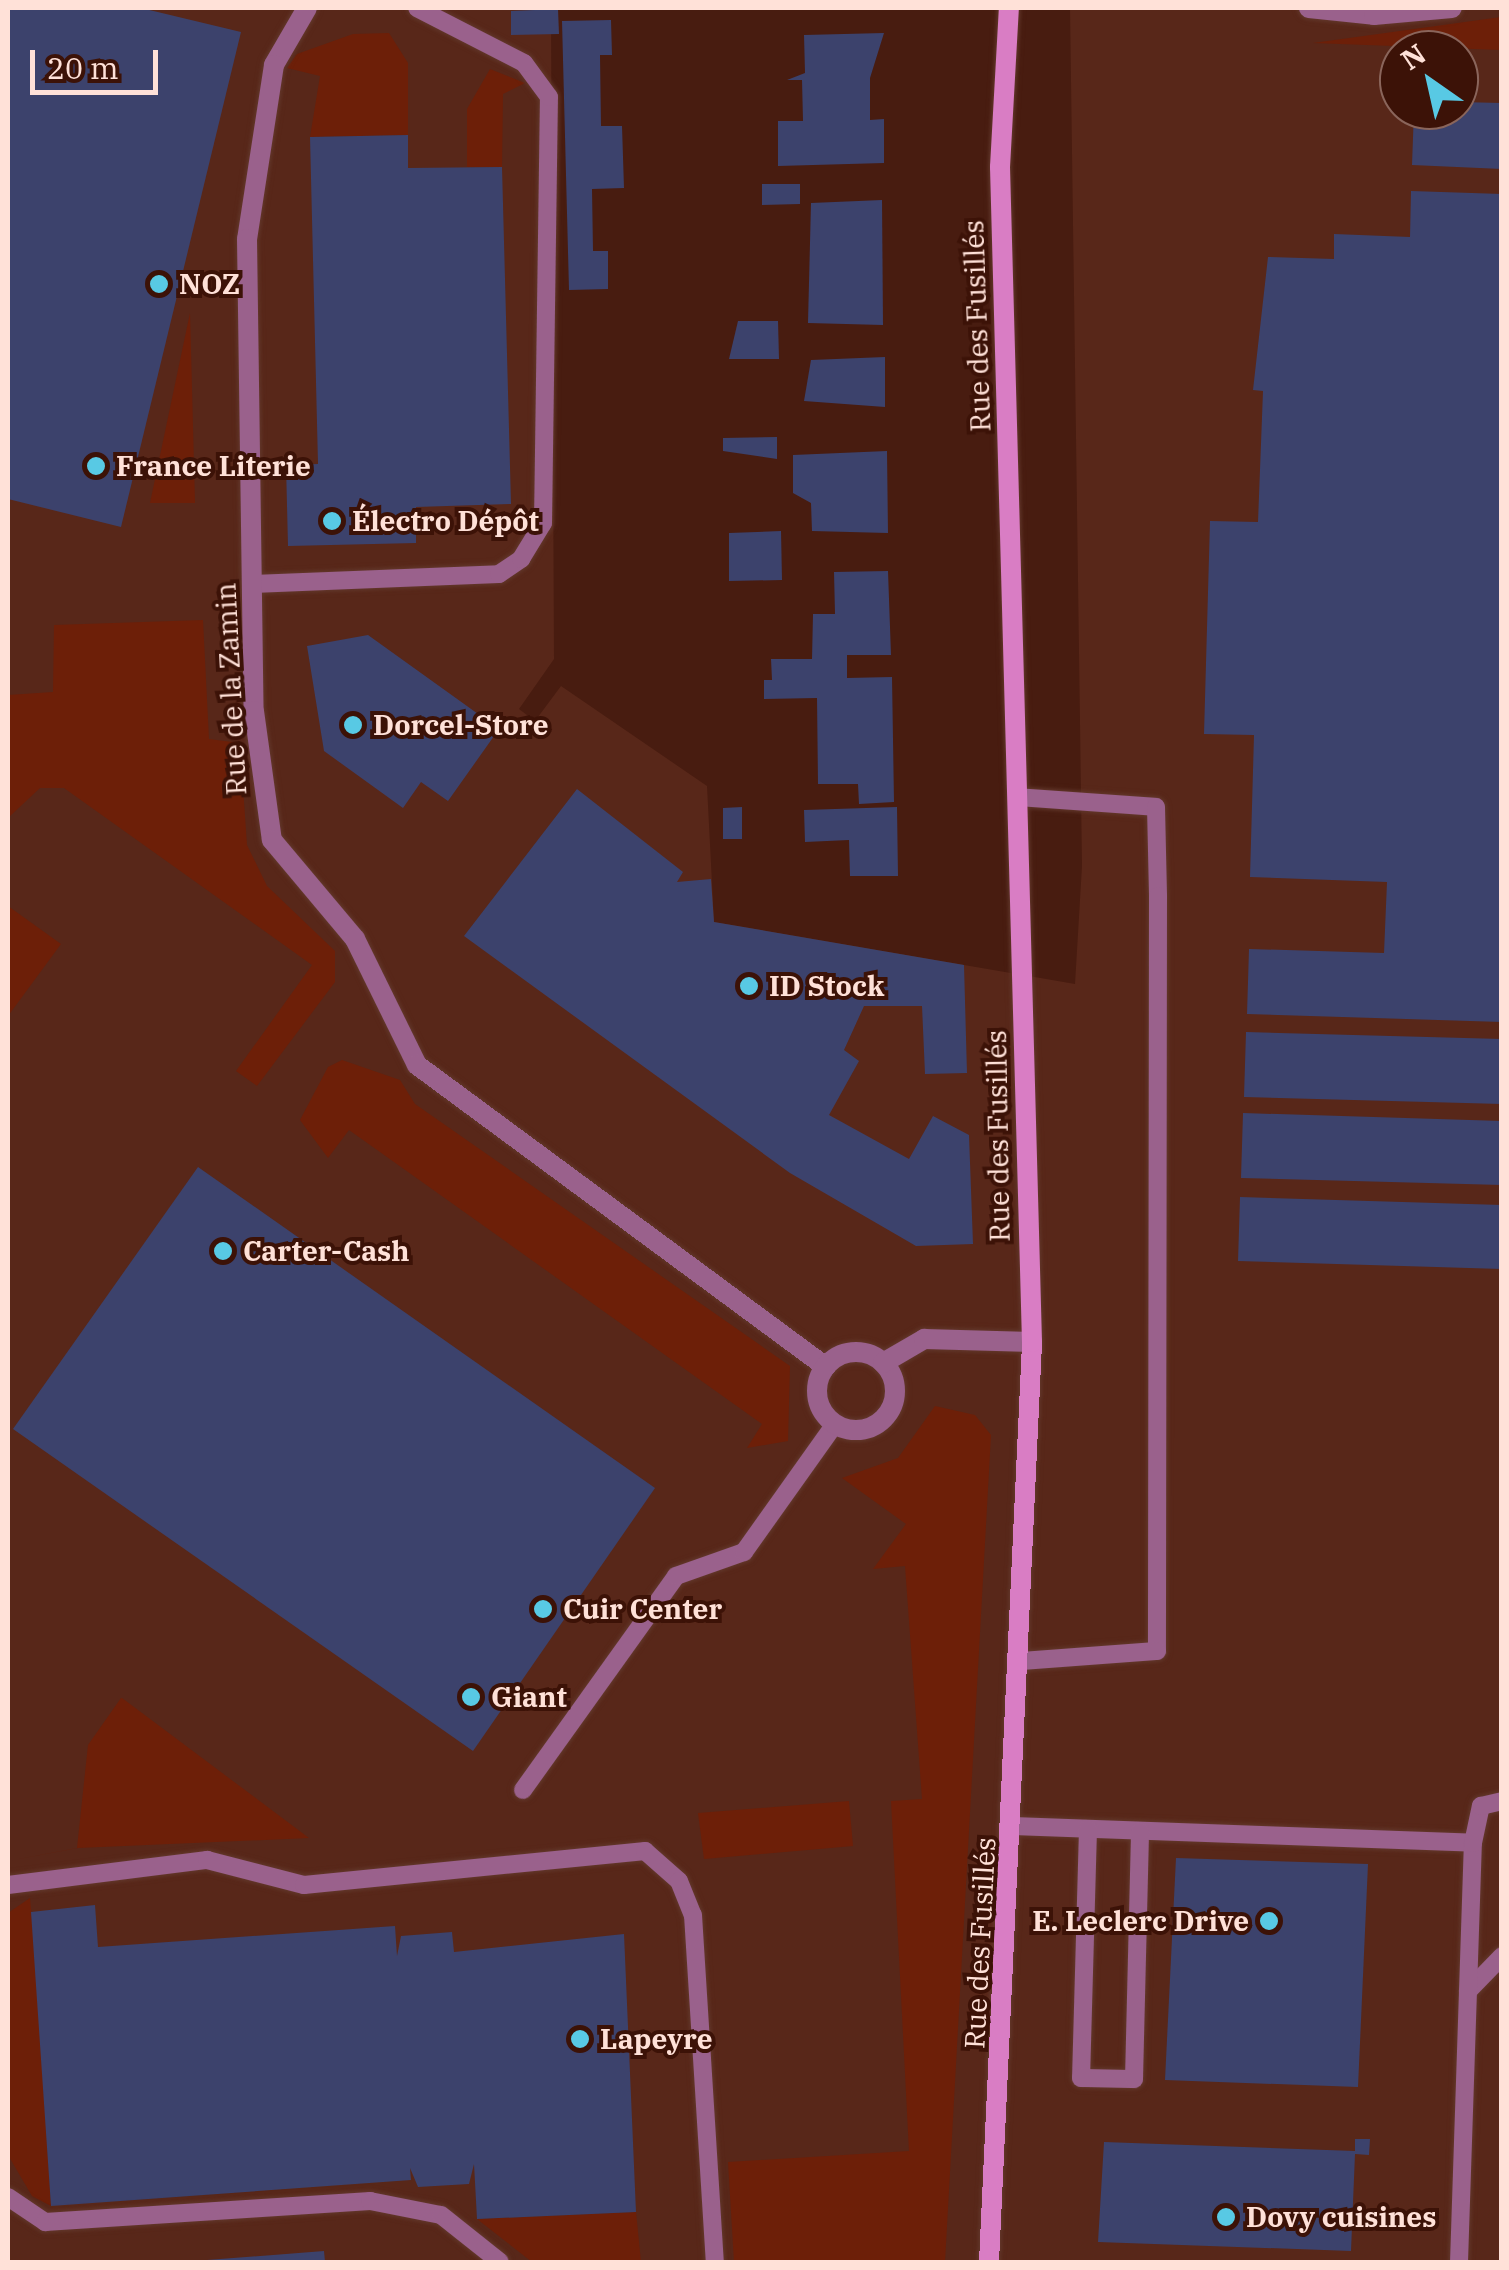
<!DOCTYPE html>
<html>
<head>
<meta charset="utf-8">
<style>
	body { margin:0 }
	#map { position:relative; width:1509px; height:2270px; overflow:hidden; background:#481c10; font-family:"IBM Plex Serif",serif }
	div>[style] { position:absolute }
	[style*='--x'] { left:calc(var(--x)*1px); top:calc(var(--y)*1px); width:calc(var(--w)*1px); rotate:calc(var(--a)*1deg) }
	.built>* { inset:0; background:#582719 }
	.green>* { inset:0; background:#6d1f08 }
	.building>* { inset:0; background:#3c426c }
	.roads { filter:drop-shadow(0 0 2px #62382c) drop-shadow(0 0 2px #62382c) }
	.lane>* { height:18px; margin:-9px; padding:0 9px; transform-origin:9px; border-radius:9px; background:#9a618c }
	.street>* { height:20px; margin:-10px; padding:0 10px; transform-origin:10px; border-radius:10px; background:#9a618c }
	.street>.ring { margin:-10px; padding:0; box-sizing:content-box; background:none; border:20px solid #9a618c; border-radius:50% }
	.secondary>* { height:20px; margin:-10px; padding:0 10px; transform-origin:10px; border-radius:10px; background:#d97dc4 }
	.dots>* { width:28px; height:28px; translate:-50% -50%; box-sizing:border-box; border:5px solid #3c1207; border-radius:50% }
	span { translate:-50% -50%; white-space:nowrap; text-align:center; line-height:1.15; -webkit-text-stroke:8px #3c1207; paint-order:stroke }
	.poi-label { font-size:28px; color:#ffe1d8; font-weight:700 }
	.left { translate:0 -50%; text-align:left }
	.right { translate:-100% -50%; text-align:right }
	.street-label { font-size:28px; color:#ffe1d8 }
	.frame { position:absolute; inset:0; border:10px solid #ffe1d8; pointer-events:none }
	.north { position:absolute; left:1379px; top:30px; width:100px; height:100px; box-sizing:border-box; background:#3c1207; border:2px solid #8a655b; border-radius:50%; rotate:326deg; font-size:28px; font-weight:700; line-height:40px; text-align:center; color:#ffe1d8 }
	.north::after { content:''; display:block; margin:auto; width:35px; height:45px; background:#58c9e4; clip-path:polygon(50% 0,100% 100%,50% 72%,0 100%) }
	.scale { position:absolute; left:30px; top:50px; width:128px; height:45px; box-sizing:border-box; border:5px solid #ffe1d8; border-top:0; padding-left:12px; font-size:30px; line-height:35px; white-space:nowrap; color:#ffe1d8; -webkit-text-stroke:8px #3c1207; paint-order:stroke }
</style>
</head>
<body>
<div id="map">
	<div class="built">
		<div style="clip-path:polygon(evenodd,8px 8px,551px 8px,554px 659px,519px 709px,535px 721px,561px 686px,707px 786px,714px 922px,1075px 984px,1082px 866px,1070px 8px,1501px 8px,1501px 2262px,8px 2262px,8px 8px,1399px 50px,1459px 50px,1459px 110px,1399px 110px,1399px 50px)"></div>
	</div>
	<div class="green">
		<div style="clip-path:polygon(1501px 17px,1501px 50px,1313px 43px)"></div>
		<div style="clip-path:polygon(389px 33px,408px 63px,408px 135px,310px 137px,320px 76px,287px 68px,297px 54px,353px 34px)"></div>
		<div style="clip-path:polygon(490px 69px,525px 83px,503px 94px,502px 167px,467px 167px,467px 109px)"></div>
		<div style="clip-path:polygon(190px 313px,195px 503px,150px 503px)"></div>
		<div style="clip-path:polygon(203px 620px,209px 739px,240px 743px,247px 845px,267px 886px,335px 951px,335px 982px,257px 1086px,236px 1071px,312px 965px,64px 788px,40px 788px,8px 818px,8px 695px,53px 692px,54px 625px)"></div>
		<div style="clip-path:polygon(8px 906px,61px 944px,8px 1016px)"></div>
		<div style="clip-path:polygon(342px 1060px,400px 1080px,415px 1104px,790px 1366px,788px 1441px,747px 1448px,762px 1424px,349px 1130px,328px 1158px,300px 1120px,328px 1067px)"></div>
		<div style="clip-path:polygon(935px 1406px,975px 1415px,991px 1435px,945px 2262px,734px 2262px,728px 2162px,909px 2151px,891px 1801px,922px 1799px,905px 1566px,873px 1569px,906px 1524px,842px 1478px,898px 1458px)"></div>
		<div style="clip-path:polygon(121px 1698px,122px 1698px,309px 1838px,78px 1848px,8px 1861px,77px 1848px,88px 1745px)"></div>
		<div style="clip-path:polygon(849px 1801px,853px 1846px,704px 1859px,698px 1813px)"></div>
		<div style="clip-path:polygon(30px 1898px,35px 1952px,51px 2206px,32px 2196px,8px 2155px,8px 1913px)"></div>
		<div style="clip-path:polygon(636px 2212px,641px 2262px,532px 2262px,477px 2219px)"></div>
	</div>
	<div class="building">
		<div style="clip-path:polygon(8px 8px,141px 8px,241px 32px,121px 527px,8px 499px)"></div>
		<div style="clip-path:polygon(558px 9px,559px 34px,511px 35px,511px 11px)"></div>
		<div style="clip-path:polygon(611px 20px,612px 55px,600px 55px,601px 126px,622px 126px,624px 188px,592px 189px,593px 251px,608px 251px,608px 289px,569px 290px,562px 21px)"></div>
		<div style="clip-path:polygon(884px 33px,870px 78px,870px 120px,884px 119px,884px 163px,778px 166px,778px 121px,803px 121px,802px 80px,787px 80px,805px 73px,804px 35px)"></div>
		<div style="clip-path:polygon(1459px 102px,1502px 103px,1502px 169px,1412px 165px,1414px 110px,1459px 110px)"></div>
		<div style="clip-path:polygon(408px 135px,408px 168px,502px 167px,511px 504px,416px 507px,416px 543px,288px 546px,286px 465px,318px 464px,310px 137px)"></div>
		<div style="clip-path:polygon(762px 184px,800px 184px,800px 204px,762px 205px)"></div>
		<div style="clip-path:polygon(1411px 191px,1502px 194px,1502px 1022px,1247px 1014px,1249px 949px,1384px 953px,1387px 882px,1250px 877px,1254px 735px,1204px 734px,1210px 521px,1258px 522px,1263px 391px,1253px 390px,1268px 257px,1334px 259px,1334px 234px,1410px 237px)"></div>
		<div style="clip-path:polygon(882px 200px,883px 325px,808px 323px,811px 203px)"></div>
		<div style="clip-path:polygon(738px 321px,778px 321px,779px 359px,729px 359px)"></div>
		<div style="clip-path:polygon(885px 357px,885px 407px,804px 401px,811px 360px)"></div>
		<div style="clip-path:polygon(777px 437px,777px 459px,723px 451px,723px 438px)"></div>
		<div style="clip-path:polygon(887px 451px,888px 533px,812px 531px,811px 503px,793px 493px,793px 455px)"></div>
		<div style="clip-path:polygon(781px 531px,782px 580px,729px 581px,729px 533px)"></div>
		<div style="clip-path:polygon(888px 571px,891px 655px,847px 655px,847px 678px,892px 677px,894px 802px,859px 804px,858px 784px,818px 784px,817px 698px,764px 699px,764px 680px,772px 680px,771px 659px,812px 659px,813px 614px,835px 614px,834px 572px)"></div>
		<div style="clip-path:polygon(368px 635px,499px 729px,448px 801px,421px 782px,403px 808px,324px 751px,307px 646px)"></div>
		<div style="clip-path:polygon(577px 789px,683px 872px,677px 882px,711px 879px,714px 922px,964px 965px,967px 1073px,925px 1074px,922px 1006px,864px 1006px,844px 1050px,859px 1061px,829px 1115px,909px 1159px,933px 1116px,969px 1135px,973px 1244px,916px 1246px,790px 1173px,464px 936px)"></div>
		<div style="clip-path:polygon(742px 807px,742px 839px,723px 839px,723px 808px)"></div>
		<div style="clip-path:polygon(897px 807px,898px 876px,850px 876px,849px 840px,805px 842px,804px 810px)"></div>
		<div style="clip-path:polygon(1246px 1032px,1502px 1039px,1502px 1104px,1244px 1097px)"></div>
		<div style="clip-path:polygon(1243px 1113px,1502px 1121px,1502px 1185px,1241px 1178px)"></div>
		<div style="clip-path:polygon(198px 1167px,655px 1488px,473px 1751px,13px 1429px)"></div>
		<div style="clip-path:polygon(1240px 1197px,1502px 1205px,1502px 1269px,1238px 1261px)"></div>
		<div style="clip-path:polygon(1176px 1858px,1368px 1864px,1358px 2087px,1165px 2080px)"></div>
		<div style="clip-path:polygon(95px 1905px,98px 1947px,395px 1926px,397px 1956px,401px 1936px,452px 1932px,454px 1952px,624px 1934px,636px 2212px,477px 2219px,474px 2164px,469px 2184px,418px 2187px,410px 2168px,411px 2180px,51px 2206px,31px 1912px)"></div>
		<div style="clip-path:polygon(1355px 2139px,1370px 2139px,1369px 2155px,1355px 2154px,1351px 2251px,1098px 2242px,1104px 2142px,1355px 2151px)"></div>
		<div style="clip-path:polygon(324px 2251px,325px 2262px,207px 2262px,207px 2260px)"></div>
	</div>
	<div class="roads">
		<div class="lane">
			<div style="--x:253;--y:584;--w:246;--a:-2.3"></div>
			<div style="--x:499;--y:574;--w:27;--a:-34"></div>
			<div style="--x:521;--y:559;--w:42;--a:-58.6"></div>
			<div style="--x:543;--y:523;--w:426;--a:-89.2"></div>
			<div style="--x:549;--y:97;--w:42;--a:-126.3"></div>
			<div style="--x:524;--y:63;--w:120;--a:-152.8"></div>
			<div style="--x:1017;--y:797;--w:139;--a:4.1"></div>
			<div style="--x:1156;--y:807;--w:89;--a:88.7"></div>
			<div style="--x:1158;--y:896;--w:755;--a:90.08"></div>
			<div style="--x:1157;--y:1651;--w:137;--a:175.8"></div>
			<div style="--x:523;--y:1790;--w:263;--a:-54.4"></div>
			<div style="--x:676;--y:1576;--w:72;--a:-19.4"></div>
			<div style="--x:744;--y:1552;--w:157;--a:-54.6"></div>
			<div style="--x:1015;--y:1826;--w:458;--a:2.1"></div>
			<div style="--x:1088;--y:1829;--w:249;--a:91.6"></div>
			<div style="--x:1081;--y:2078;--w:53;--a:1.1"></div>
			<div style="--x:1134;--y:2079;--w:248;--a:-88.6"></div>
			<div style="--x:8;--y:1885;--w:201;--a:-7.2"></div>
			<div style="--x:207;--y:1860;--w:100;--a:14.5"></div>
			<div style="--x:304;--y:1885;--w:343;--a:-5.7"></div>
			<div style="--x:645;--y:1851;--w:45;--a:41.4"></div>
			<div style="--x:679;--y:1881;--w:37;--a:68"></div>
			<div style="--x:693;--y:1915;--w:348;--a:86.4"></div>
			<div style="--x:1468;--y:1991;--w:49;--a:-45.8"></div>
			<div style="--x:8;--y:2197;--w:45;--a:34"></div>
			<div style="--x:45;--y:2222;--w:326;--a:-3.7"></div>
			<div style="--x:370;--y:2201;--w:72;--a:11.2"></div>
			<div style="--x:441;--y:2215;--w:75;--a:38.5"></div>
			<div style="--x:1459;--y:2262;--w:419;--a:-88.1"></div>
			<div style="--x:1473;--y:1843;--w:38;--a:-78"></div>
			<div style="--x:1481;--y:1806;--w:22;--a:-13"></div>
		</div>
		<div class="street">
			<div style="--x:307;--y:8;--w:66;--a:120.1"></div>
			<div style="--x:274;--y:65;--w:176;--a:98.8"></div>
			<div style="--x:247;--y:239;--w:472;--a:89.2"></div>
			<div style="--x:254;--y:711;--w:130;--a:82.1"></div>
			<div style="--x:272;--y:840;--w:129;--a:50"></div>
			<div style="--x:355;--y:939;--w:140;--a:63.8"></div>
			<div style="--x:417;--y:1065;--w:508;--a:36.44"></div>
			<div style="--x:1309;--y:8;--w:65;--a:6.1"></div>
			<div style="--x:1374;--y:15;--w:78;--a:-5.1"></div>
			<div class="ring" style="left:817px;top:1352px;width:58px;height:58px"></div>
			<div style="--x:883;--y:1363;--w:48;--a:-30.3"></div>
			<div style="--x:924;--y:1339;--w:108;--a:1.6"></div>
		</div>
		<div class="secondary">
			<div style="--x:989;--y:2262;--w:921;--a:-87.32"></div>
			<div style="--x:1032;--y:1342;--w:1175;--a:-91.56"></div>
			<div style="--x:1000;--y:167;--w:159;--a:-86.8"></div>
		</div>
	</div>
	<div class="dots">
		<div style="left:159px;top:284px;background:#58c9e4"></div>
		<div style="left:96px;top:466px;background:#58c9e4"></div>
		<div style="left:332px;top:521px;background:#58c9e4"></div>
		<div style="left:353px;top:725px;background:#58c9e4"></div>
		<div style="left:749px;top:986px;background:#58c9e4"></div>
		<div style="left:223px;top:1251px;background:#58c9e4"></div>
		<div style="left:543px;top:1609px;background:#58c9e4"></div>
		<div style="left:471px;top:1697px;background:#58c9e4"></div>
		<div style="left:1269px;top:1921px;background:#58c9e4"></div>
		<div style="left:580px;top:2039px;background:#58c9e4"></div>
		<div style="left:1226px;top:2217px;background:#58c9e4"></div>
	</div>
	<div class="poi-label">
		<span class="left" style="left:179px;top:284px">NOZ</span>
		<span class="left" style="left:116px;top:466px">France Literie</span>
		<span class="left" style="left:352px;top:521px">Électro Dépôt</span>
		<span class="left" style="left:373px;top:725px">Dorcel-Store</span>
		<span class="left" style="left:769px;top:986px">ID Stock</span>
		<span class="left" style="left:243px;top:1251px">Carter-Cash</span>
		<span class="left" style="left:563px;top:1609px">Cuir Center</span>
		<span class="left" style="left:491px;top:1697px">Giant</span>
		<span class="right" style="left:1249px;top:1921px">E. Leclerc Drive</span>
		<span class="left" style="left:600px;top:2039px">Lapeyre</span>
		<span class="left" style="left:1246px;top:2217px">Dovy cuisines</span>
	</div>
	<div class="street-label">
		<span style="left:977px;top:326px;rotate:-92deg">Rue des Fusillés</span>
		<span style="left:231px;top:689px;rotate:-93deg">Rue de la Zamin</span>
		<span style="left:998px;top:1136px;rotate:-91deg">Rue des Fusillés</span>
		<span style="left:980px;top:1943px;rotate:-87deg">Rue des Fusillés</span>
	</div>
	<div class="frame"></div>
	<div class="north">N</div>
	<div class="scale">20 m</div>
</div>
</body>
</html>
